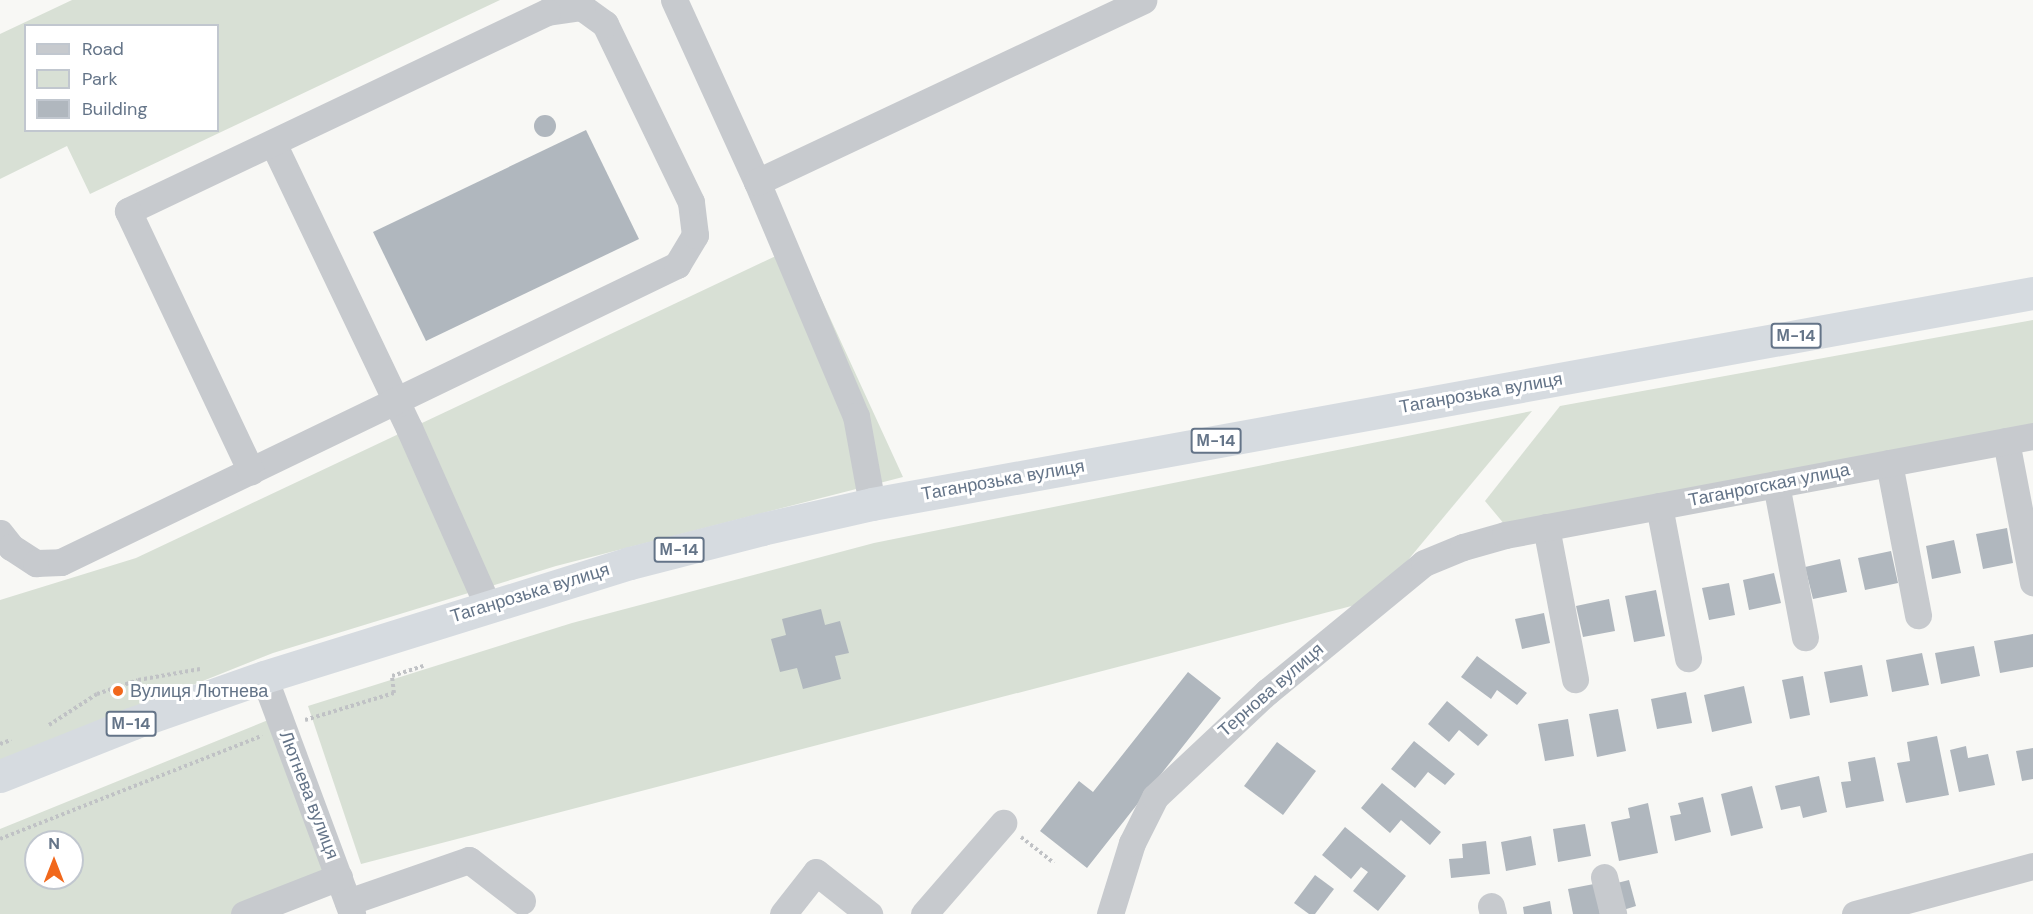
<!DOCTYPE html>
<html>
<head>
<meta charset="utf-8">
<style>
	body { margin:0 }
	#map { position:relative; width:2033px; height:914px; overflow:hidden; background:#f8f8f5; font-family:"DM Sans",sans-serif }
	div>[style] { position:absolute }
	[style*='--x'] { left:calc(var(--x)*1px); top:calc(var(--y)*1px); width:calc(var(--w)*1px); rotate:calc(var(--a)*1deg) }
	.green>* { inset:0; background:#d8e0d5 }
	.building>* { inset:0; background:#b0b7be }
	.round { border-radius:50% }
	.path>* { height:4px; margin-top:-2px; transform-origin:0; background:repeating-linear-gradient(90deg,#c0c2c5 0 3px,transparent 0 6px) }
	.minor>* { height:27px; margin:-13.5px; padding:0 13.5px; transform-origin:13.5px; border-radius:13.5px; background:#c7cace }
	.highway>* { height:33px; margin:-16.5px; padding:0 16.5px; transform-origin:16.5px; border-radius:16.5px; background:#d6dbe0 }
	.dots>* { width:16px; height:16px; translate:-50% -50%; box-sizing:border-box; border:3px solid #fff; border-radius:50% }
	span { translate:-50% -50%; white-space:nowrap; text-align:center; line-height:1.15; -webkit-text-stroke:6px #fff; paint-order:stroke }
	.shield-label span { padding:2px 4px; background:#fff; border:2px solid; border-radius:4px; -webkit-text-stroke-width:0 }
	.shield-label { font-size:16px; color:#647488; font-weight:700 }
	.street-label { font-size:18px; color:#647488 }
	.poi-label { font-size:18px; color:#647488 }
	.left { translate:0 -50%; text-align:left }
	.legend { position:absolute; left:24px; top:24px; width:195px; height:108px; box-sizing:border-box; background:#fff; border:2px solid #c1c7cf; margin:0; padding:8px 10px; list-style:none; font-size:18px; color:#647488 }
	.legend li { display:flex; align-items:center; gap:12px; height:30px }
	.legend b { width:30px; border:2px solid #c1c7cf }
	.north { position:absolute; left:24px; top:830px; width:60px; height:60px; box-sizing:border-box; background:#fff; border:2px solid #c1c7cf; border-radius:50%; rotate:0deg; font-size:16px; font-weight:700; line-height:24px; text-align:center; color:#647488 }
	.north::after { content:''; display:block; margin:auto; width:21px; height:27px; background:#f1681c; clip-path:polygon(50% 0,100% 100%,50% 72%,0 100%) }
</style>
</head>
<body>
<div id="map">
	<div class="green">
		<div style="clip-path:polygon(evenodd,72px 0,500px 0,90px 194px,67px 146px,0 179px,0 34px,72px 0,26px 26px,218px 26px,218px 130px,26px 130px,26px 26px)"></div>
		<div style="clip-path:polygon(797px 246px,903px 477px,556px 566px,273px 653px,0 762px,0 600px,136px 558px)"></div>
		<div style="clip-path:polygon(2033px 320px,2033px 426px,1505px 525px,1485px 501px,1560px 406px)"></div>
		<div style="clip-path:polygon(1532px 411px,1408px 560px,1363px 603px,361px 864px,308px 706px,572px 623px,874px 543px)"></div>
		<div style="clip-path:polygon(evenodd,278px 716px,333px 875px,231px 914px,0 914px,0 829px,278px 716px,36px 842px,72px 842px,72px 878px,36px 878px,36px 842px)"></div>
	</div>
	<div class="building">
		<div class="round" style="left:534px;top:115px;width:22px;height:22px"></div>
		<div style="clip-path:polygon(586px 130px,639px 239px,426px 341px,373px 232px)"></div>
		<div style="clip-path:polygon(2007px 528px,2013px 563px,1983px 569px,1976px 534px)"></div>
		<div style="clip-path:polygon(1954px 540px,1961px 573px,1932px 579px,1926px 546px)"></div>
		<div style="clip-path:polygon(1891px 551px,1898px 583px,1865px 590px,1858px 558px)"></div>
		<div style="clip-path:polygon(1840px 559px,1847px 592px,1813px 599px,1805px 567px)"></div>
		<div style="clip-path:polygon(1774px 573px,1781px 603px,1749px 610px,1743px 580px)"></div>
		<div style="clip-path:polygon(1729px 583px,1735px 615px,1709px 620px,1702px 588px)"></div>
		<div style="clip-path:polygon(1656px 590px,1665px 636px,1634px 642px,1625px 596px)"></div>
		<div style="clip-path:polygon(1609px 599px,1615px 631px,1583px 637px,1576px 606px)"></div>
		<div style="clip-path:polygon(821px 609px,825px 625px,840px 621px,849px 653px,835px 656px,841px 679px,803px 689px,797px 668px,780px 672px,771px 639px,786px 635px,782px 619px)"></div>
		<div style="clip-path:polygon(1544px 613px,1550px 643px,1522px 649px,1515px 619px)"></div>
		<div style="clip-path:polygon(2033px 634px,2033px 667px,2000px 673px,1994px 641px)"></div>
		<div style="clip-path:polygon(1974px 646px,1980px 676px,1941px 684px,1935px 653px)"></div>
		<div style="clip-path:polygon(1922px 653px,1929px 685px,1892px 692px,1886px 660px)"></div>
		<div style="clip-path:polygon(1477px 656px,1527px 693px,1517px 705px,1497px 690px,1491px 699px,1461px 677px)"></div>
		<div style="clip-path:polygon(1862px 665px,1868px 696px,1830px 703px,1824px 672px)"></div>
		<div style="clip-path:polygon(1188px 672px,1221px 698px,1087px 868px,1040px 831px,1079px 781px,1093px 792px)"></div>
		<div style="clip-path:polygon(1803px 676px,1810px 715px,1790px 719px,1782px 680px)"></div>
		<div style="clip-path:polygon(1744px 686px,1752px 723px,1712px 732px,1704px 695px)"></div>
		<div style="clip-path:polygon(1686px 692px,1692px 723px,1657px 729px,1651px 699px)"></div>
		<div style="clip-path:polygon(1447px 701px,1488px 735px,1478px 746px,1459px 730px,1449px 742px,1428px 724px)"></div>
		<div style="clip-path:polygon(1618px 709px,1626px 751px,1597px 757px,1589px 714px)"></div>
		<div style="clip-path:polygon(1568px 719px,1574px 756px,1545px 761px,1538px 724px)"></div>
		<div style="clip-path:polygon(1937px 736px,1949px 795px,1906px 803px,1897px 763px,1910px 761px,1907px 742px)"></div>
		<div style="clip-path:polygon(1414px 741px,1455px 774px,1445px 785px,1428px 772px,1415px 788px,1391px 769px)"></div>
		<div style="clip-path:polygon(1277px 742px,1316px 771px,1283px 815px,1244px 786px)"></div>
		<div style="clip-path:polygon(1966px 746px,1968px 758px,1988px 754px,1995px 785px,1959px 792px,1950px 750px)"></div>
		<div style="clip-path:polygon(2033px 748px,2033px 779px,2022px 781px,2016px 751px)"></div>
		<div style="clip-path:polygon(1875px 757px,1884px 801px,1846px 808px,1841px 782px,1851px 781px,1848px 762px)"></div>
		<div style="clip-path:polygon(1819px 776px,1827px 812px,1803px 818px,1800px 806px,1781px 810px,1775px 786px)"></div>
		<div style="clip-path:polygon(1382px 783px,1441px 832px,1430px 845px,1401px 820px,1390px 833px,1361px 808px)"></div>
		<div style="clip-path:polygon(1752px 786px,1763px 828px,1731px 836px,1721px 794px)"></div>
		<div style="clip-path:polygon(1703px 797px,1711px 832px,1675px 841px,1670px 816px,1681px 814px,1678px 803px)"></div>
		<div style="clip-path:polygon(1648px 803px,1658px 853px,1619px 861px,1611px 822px,1630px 818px,1628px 808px)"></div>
		<div style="clip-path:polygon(1585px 824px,1591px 856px,1558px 862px,1553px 829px)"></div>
		<div style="clip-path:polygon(1345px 827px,1406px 876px,1378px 911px,1353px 891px,1368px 872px,1361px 867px,1351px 879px,1322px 855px)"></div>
		<div style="clip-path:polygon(1531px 836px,1536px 865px,1506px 871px,1501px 842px)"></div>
		<div style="clip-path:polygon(1486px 841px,1490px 874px,1451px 878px,1449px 859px,1463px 858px,1462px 844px)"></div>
		<div style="clip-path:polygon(1315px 875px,1334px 889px,1315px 914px,1309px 914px,1294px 903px)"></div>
		<div style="clip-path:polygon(1629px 880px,1636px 906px,1620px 911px,1613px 884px)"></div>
		<div style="clip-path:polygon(1594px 884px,1600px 914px,1573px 914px,1568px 889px)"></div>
		<div style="clip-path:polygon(1550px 901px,1552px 914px,1524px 914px,1523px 907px)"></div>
	</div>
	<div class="path">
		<div style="--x:305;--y:720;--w:93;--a:-16.9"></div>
		<div style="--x:394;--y:693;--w:17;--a:-97"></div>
		<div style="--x:392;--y:676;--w:33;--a:-18"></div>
		<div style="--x:49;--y:725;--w:57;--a:-32.9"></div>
		<div style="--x:97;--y:694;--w:43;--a:-18.9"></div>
		<div style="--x:138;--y:680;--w:63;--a:-10.1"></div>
		<div style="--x:0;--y:744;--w:12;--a:-20"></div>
		<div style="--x:1021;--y:837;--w:42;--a:38.2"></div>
		<div style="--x:0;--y:839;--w:282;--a:-21.5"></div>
	</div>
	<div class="minor">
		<div style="--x:674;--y:0;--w:200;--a:65.5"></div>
		<div style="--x:757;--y:182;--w:254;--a:67.1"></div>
		<div style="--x:856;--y:416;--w:89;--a:79.7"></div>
		<div style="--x:273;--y:143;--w:316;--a:64.5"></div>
		<div style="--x:409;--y:428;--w:195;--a:66.1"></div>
		<div style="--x:757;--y:182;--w:427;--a:-25.2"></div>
		<div style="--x:2006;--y:441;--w:144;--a:79.2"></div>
		<div style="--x:1889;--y:463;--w:155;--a:79.2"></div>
		<div style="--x:1776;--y:484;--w:156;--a:79.3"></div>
		<div style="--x:1659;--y:506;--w:155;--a:79.2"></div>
		<div style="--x:1546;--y:527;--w:155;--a:79.2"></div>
		<div style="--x:0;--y:533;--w:18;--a:52"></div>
		<div style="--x:11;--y:547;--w:30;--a:33"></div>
		<div style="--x:36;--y:563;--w:25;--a:-2"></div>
		<div style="--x:61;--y:562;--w:684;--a:-25.74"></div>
		<div style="--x:677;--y:265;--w:35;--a:-59"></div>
		<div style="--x:695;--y:235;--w:33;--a:-97"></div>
		<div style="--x:691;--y:202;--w:198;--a:-115.8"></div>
		<div style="--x:605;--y:24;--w:29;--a:-144"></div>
		<div style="--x:582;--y:7;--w:35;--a:172"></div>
		<div style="--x:547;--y:12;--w:464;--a:154.6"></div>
		<div style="--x:128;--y:211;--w:288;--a:64.7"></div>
		<div style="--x:264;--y:677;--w:253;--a:69.6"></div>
		<div style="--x:1604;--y:877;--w:38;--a:76"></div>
		<div style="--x:348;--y:902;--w:128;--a:-19.1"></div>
		<div style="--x:469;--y:860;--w:67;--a:37.7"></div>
		<div style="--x:1491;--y:906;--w:8;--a:76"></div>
		<div style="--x:244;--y:914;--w:102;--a:-21.3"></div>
		<div style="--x:783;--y:914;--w:53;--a:-51.8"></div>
		<div style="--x:816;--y:872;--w:68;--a:38.4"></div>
		<div style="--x:924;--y:914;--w:121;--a:-49"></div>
		<div style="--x:1110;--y:914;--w:74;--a:-72.8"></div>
		<div style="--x:1132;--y:843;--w:51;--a:-63.4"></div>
		<div style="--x:1155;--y:797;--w:154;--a:-43.2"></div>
		<div style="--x:1267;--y:692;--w:203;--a:-39.4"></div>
		<div style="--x:1424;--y:563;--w:42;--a:-22.3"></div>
		<div style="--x:1463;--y:547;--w:44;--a:-15.9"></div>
		<div style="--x:1505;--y:535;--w:537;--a:-10.62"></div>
		<div style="--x:1855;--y:914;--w:184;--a:-15.1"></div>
	</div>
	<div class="highway">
		<div style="--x:0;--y:776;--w:143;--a:-21.7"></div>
		<div style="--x:133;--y:723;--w:139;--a:-19.3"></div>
		<div style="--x:264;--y:677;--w:383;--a:-17.3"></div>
		<div style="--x:630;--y:563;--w:136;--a:-14.4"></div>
		<div style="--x:762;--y:529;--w:113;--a:-12.8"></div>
		<div style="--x:872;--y:504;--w:1180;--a:-10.3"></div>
	</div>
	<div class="dots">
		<div style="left:118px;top:691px;background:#f1681c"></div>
	</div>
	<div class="shield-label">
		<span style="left:1796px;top:336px">М-14</span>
		<span style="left:1216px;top:441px">М-14</span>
		<span style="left:679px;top:550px">М-14</span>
		<span style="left:131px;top:724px">М-14</span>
	</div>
	<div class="street-label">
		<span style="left:1481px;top:393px;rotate:-10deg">Таганрозька вулиця</span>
		<span style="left:1003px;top:480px;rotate:-10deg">Таганрозька вулиця</span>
		<span style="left:1769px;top:485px;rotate:-11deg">Таганрогская улица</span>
		<span style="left:530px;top:593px;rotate:-17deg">Таганрозька вулиця</span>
		<span style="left:1271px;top:690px;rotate:-41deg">Тернова вулиця</span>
		<span style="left:309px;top:795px;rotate:69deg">Лютнева вулиця</span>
	</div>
	<div class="poi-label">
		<span class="left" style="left:130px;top:691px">Вулиця Лютнева</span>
	</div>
	<ul class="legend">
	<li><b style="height:8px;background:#c7cace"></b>Road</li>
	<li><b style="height:16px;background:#d8e0d5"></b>Park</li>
	<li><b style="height:16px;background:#b0b7be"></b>Building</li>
	</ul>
	<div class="north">N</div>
</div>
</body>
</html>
